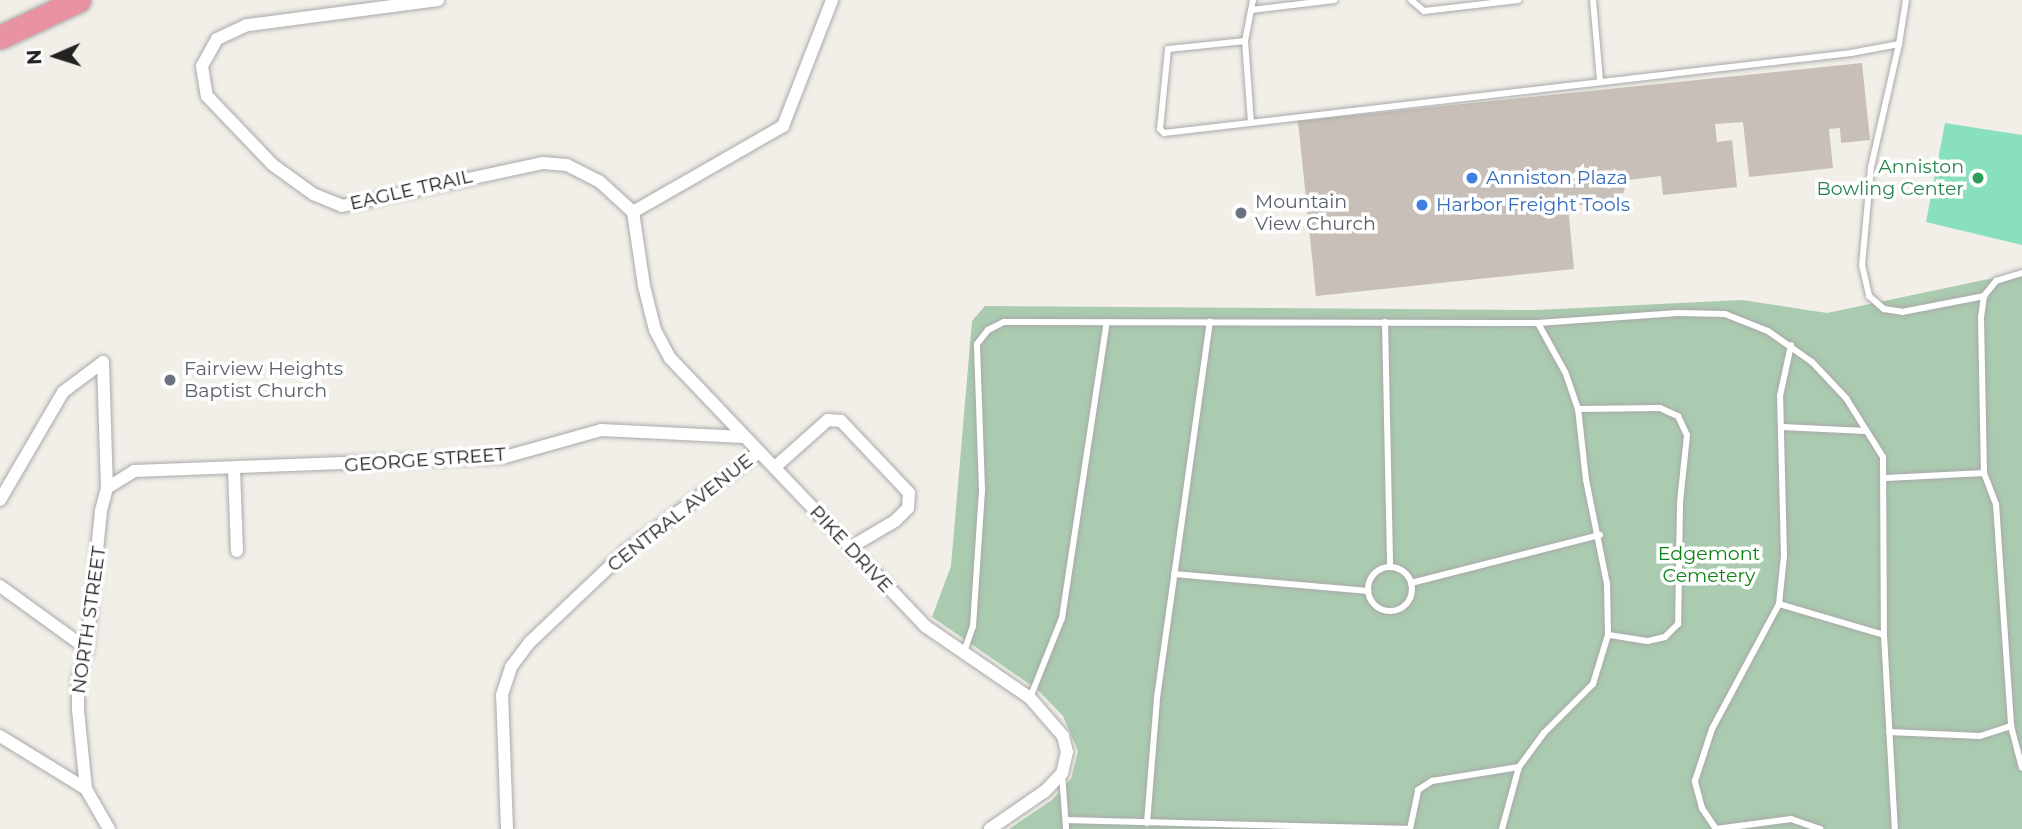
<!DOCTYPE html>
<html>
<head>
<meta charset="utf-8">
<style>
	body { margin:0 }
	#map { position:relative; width:2022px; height:829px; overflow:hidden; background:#f2efe9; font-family:Montserrat,sans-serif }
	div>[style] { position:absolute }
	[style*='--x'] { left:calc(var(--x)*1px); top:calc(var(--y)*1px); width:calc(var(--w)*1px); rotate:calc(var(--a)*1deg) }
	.cemetery>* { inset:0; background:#aacbaf }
	.pitch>* { inset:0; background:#88e0be }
	.building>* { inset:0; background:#c7bfb8 }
	.roads { filter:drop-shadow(0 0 2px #a9a9a9) drop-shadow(0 0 2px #a9a9a9) }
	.lane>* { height:6px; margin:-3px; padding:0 3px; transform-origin:3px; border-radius:3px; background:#fff }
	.lane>.ring { margin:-3px; padding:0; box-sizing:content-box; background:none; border:6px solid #fff; border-radius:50% }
	.street>* { height:12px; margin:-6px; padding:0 6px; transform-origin:6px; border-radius:6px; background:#fff }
	.highway>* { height:23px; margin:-11.5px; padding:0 11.5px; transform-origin:11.5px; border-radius:11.5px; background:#e892a2 }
	.dots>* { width:19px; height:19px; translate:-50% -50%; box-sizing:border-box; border:4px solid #fff; border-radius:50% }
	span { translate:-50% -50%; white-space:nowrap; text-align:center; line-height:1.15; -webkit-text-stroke:7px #fff; paint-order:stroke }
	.leisure-label { font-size:19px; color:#27864d }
	.right { translate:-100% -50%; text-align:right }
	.shop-label { font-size:19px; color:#366cbe }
	.left { translate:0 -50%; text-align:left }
	.street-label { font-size:19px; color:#222 }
	.worship-label { font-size:19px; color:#5b616d }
	.park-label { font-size:19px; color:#0c8416 }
	.north { position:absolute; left:21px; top:21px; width:70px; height:70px; -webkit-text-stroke:5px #fff; paint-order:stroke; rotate:267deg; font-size:19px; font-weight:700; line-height:28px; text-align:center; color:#222 }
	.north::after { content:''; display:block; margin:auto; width:24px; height:32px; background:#222; clip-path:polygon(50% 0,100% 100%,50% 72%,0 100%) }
</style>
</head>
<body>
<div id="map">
	<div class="cemetery">
		<div style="clip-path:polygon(2022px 272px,2022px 829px,1009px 829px,1052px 800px,1071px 779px,1078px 751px,1063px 716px,1038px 690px,932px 617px,951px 566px,972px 321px,985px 306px,1536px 310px,1742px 300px,1827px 313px)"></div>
	</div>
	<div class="pitch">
		<div style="clip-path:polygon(1945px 123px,2022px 135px,2022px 245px,1926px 222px)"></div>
	</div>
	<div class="building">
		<div style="clip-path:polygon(1862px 63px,1870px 140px,1841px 143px,1840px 128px,1829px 129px,1833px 168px,1749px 177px,1743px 122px,1715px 124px,1717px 142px,1732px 140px,1737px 187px,1663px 195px,1661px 176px,1628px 180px,1620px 201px,1568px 206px,1574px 269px,1316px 296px,1298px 121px)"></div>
	</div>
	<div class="roads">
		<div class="lane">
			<div style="--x:1253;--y:0;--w:42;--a:101"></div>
			<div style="--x:1245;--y:41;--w:77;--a:174.1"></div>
			<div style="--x:1168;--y:49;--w:80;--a:95.7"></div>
			<div style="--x:1160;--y:129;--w:6;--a:45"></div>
			<div style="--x:1164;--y:133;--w:692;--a:-6.64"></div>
			<div style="--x:1851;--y:53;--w:49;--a:-10.6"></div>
			<div style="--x:1899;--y:44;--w:45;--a:-81"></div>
			<div style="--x:1411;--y:0;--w:17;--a:40"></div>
			<div style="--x:1424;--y:11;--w:95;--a:-6.7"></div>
			<div style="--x:1593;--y:0;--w:80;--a:85"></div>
			<div style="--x:1251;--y:10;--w:84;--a:-6.9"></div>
			<div style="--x:1245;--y:41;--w:81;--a:85.8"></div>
			<div style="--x:1899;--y:44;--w:126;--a:102.8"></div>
			<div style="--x:1871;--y:167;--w:98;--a:95.2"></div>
			<div style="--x:1862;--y:265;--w:32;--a:77"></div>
			<div style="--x:1869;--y:296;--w:20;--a:41"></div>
			<div style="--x:1884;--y:309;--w:18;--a:9"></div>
			<div style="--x:1902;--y:312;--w:84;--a:-11"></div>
			<div style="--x:2022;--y:273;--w:27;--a:163"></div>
			<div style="--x:1996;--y:281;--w:19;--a:129"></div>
			<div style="--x:1984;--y:296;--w:21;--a:98"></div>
			<div style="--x:1981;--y:317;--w:156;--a:88.9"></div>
			<div style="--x:1984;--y:473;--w:33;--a:69"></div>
			<div style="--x:1996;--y:504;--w:223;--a:86.1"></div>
			<div style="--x:2011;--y:726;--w:43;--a:75.3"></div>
			<div style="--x:1385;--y:322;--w:245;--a:88.8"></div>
			<div style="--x:1578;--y:409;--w:82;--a:-0.7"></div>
			<div style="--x:1660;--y:408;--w:20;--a:24"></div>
			<div style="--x:1678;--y:416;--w:21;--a:65"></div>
			<div style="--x:1687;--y:435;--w:68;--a:95.9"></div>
			<div style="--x:1680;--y:503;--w:121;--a:90.9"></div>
			<div style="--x:1678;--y:624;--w:18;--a:135"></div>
			<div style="--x:1665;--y:637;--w:18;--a:167"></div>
			<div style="--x:1647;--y:641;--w:39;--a:-171"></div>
			<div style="--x:1782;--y:427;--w:84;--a:2.7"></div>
			<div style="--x:1886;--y:478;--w:98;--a:-2.9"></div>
			<div class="ring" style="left:1368px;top:567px;width:38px;height:38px"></div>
			<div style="--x:1174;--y:574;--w:195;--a:5"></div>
			<div style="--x:1411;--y:583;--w:195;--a:-14.3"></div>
			<div style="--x:1779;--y:604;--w:109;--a:16.4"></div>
			<div style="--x:964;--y:652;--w:28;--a:-71"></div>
			<div style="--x:973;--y:626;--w:136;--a:-86.2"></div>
			<div style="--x:982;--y:490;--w:146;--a:-92"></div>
			<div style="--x:977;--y:344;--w:18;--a:-52"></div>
			<div style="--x:988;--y:330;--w:18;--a:-27"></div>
			<div style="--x:1004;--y:322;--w:534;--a:0.11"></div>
			<div style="--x:1538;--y:323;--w:140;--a:-4.1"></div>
			<div style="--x:1678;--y:313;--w:47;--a:1.2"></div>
			<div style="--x:1725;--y:314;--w:46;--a:21.6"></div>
			<div style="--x:1768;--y:331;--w:54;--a:35.2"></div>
			<div style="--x:1812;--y:362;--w:50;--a:46.6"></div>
			<div style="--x:1846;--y:398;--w:70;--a:57.9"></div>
			<div style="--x:1883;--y:457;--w:178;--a:89.7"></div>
			<div style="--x:1884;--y:635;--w:194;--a:86.8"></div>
			<div style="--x:1030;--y:698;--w:86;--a:-68.2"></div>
			<div style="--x:1062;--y:618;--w:299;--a:-81.4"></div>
			<div style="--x:1889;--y:732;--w:91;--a:2.5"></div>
			<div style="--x:1980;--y:736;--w:33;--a:-18"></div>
			<div style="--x:1062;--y:774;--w:55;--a:85.8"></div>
			<div style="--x:1067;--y:820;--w:341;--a:1.5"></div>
			<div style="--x:1147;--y:823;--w:125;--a:-85.4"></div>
			<div style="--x:1157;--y:698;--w:380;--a:-82"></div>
			<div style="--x:1410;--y:829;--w:40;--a:-78"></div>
			<div style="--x:1418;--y:790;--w:17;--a:-33"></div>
			<div style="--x:1432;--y:781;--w:88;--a:-9.1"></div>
			<div style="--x:1502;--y:829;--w:64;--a:-74.7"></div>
			<div style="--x:1519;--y:767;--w:42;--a:-53.7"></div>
			<div style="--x:1544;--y:733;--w:69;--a:-45"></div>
			<div style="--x:1593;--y:684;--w:51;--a:-73"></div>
			<div style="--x:1608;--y:635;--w:51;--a:-91.1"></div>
			<div style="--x:1607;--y:584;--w:106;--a:-101.4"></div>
			<div style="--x:1586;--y:480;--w:71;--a:-96.4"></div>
			<div style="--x:1578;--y:409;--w:39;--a:-109"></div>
			<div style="--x:1565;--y:372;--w:56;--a:-118.9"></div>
			<div style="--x:1716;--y:829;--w:25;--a:-124"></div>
			<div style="--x:1702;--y:808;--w:28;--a:-105"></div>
			<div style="--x:1695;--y:781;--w:55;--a:-71.9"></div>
			<div style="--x:1712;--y:729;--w:142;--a:-61.8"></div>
			<div style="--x:1779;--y:604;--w:48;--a:-84.1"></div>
			<div style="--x:1784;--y:556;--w:160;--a:-91.4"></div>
			<div style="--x:1780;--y:396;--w:52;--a:-77.8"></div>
			<div style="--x:1716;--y:829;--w:76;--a:-7.6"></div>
			<div style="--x:1791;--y:819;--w:31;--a:19"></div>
		</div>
		<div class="street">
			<div style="--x:438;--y:0;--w:193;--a:172.5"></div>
			<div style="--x:247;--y:25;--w:33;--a:155"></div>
			<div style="--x:217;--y:39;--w:31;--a:119"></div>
			<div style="--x:202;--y:66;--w:30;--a:81"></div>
			<div style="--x:207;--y:96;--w:95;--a:46.3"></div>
			<div style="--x:273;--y:165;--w:49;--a:35.9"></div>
			<div style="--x:313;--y:194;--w:31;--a:22"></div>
			<div style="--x:342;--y:206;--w:206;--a:-12.1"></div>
			<div style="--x:543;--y:163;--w:24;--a:5"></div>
			<div style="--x:567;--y:165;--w:36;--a:27"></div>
			<div style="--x:599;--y:181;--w:46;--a:42.4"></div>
			<div style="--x:633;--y:212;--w:75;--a:81.5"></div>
			<div style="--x:644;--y:286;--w:45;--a:76"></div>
			<div style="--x:655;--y:330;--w:32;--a:62"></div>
			<div style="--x:670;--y:358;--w:370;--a:46.4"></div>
			<div style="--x:925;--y:626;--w:127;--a:34.4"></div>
			<div style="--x:1030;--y:698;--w:50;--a:49"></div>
			<div style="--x:1063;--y:736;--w:16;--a:76"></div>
			<div style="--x:1067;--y:752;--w:22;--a:103"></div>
			<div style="--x:1062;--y:773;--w:25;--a:133"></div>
			<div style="--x:1045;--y:791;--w:67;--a:145.4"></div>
			<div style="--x:633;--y:212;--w:173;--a:-29.8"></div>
			<div style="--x:783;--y:126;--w:135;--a:-68.7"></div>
			<div style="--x:775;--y:467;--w:71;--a:-41.6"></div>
			<div style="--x:828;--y:420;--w:13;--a:4"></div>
			<div style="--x:841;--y:421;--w:99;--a:46.6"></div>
			<div style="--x:909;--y:493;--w:15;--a:94"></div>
			<div style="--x:908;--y:508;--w:18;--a:135"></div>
			<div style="--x:895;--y:521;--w:53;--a:149.6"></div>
			<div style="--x:234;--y:469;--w:82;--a:87.9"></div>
			<div style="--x:107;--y:488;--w:32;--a:-32"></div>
			<div style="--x:134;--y:471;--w:371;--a:-2.2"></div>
			<div style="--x:505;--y:457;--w:100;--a:-15.7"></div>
			<div style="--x:601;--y:430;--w:143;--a:2.8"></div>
			<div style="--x:0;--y:500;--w:125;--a:-59.7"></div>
			<div style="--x:63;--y:392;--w:50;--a:-36.9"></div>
			<div style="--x:103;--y:362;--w:126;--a:88.2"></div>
			<div style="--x:107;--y:488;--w:24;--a:105"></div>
			<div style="--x:101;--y:511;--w:139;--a:95.8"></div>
			<div style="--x:87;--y:649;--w:31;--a:107"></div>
			<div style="--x:78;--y:679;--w:31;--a:90"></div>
			<div style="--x:78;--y:710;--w:79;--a:84.2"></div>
			<div style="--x:86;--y:789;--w:46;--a:60.1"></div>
			<div style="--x:0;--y:586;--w:107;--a:35.9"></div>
			<div style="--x:0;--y:736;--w:101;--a:31.6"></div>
			<div style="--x:507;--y:829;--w:134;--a:-92.1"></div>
			<div style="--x:502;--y:695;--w:29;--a:-72"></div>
			<div style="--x:511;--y:667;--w:31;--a:-53"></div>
			<div style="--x:530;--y:642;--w:132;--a:-43.5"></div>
			<div style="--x:626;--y:551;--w:164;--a:-36.6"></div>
		</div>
		<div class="highway">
			<div style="--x:0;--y:37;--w:87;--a:-25.1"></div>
		</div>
	</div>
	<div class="dots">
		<div style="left:1472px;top:178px;background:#3f7fe0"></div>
		<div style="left:1978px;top:178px;background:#2e9e5b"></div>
		<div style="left:1422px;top:205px;background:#3f7fe0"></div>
		<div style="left:1241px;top:213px;background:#6b7280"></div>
		<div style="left:170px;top:380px;background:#6b7280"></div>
	</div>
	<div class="leisure-label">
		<span class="right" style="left:1964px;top:178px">Anniston<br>Bowling Center</span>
	</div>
	<div class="shop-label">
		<span class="left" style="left:1486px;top:178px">Anniston Plaza</span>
		<span class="left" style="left:1436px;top:205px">Harbor Freight Tools</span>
	</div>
	<div class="street-label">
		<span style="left:411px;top:190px;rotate:-13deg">EAGLE TRAIL</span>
		<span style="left:425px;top:460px;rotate:-4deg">GEORGE STREET</span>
		<span style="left:680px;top:513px;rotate:-38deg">CENTRAL AVENUE</span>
		<span style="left:851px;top:549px;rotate:47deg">PIKE DRIVE</span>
		<span style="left:89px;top:620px;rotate:-82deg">NORTH STREET</span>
	</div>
	<div class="worship-label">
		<span class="left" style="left:1255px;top:213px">Mountain<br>View Church</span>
		<span class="left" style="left:184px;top:380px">Fairview Heights<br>Baptist Church</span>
	</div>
	<div class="park-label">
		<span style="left:1709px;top:565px">Edgemont<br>Cemetery</span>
	</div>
	<div class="north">N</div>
</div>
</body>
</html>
